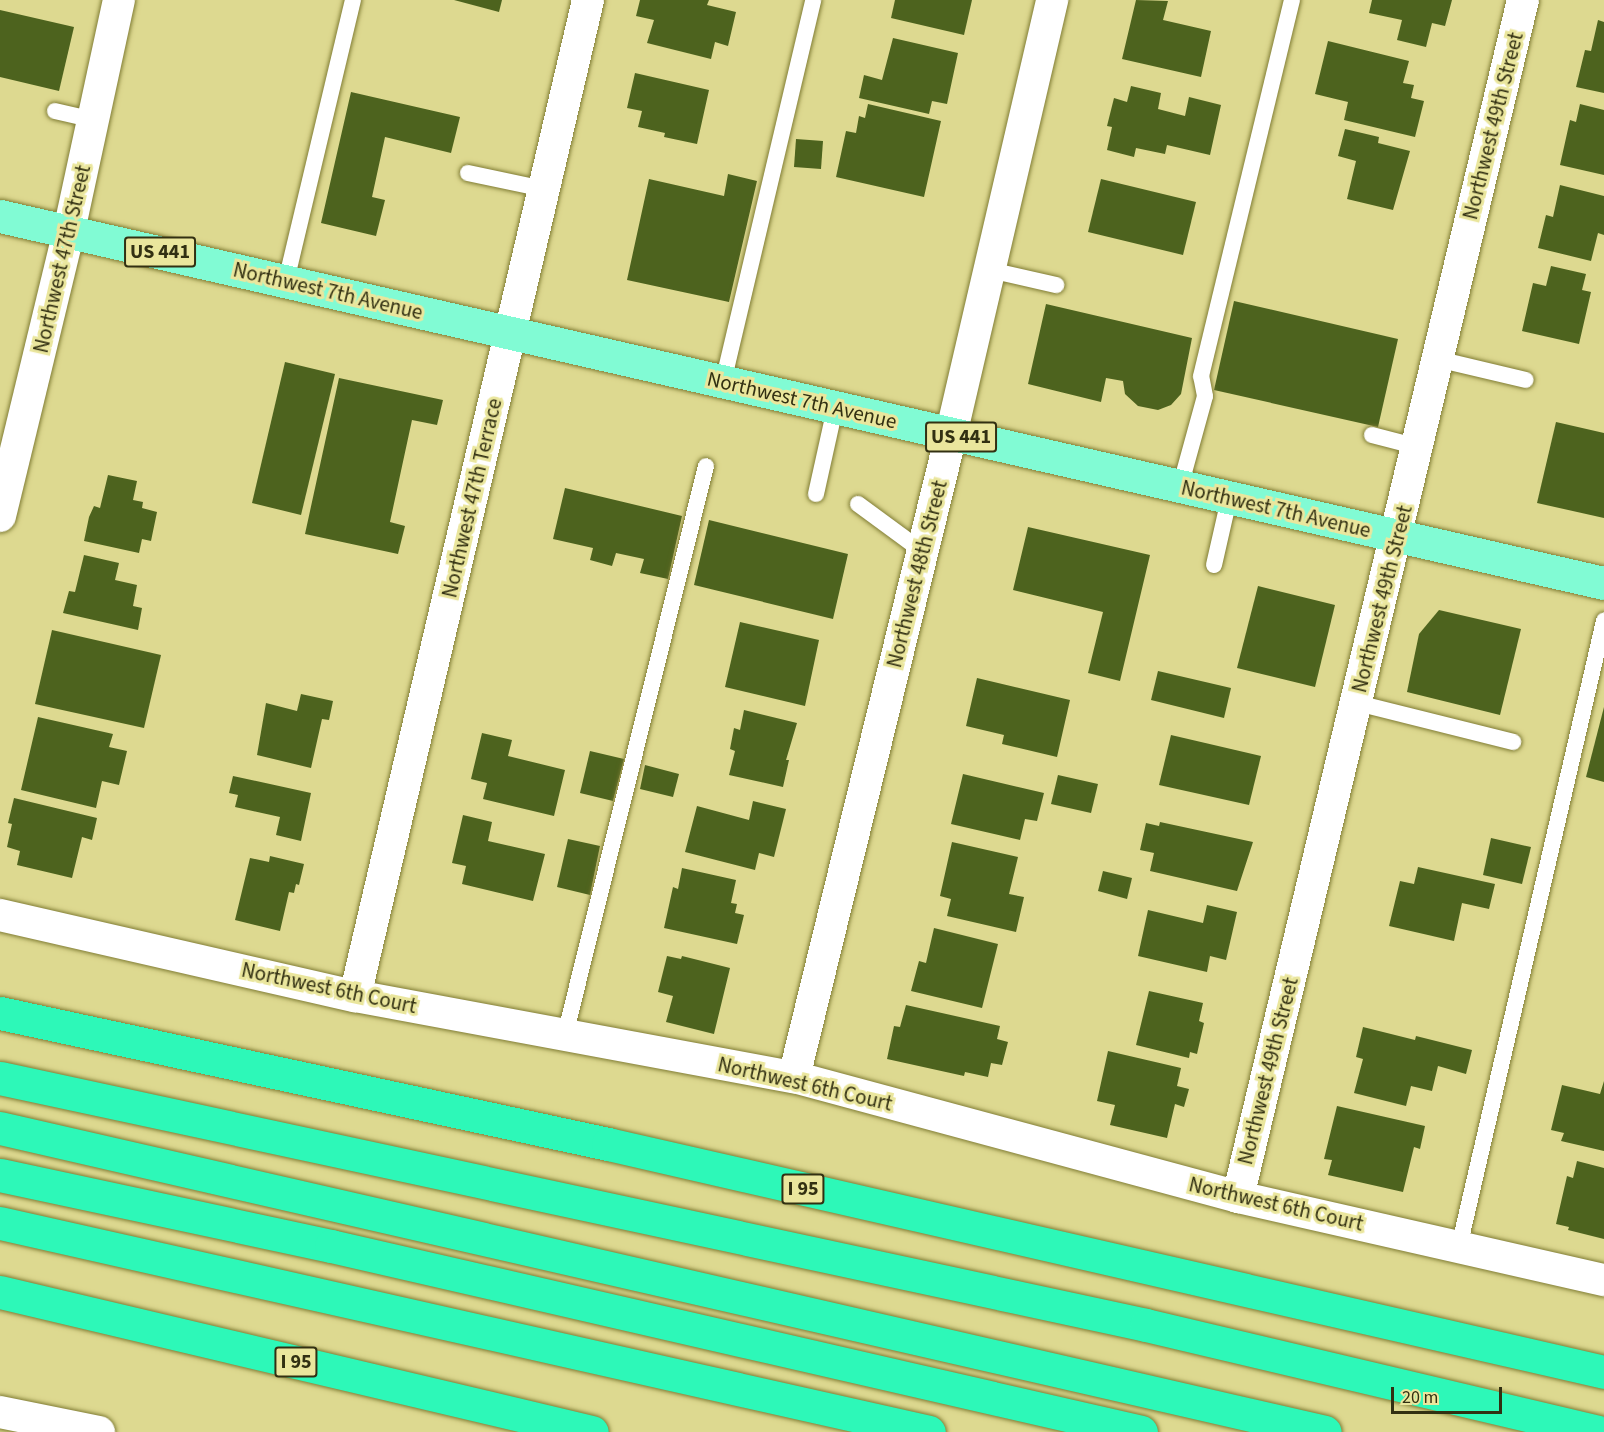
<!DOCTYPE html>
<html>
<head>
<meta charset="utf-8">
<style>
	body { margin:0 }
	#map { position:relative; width:1604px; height:1432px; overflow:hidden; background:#ddd990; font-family:"Source Sans 3",sans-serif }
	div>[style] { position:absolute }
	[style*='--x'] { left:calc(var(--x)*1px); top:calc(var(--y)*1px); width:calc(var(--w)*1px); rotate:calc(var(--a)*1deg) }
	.building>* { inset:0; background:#4d631e }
	.roads { filter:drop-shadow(0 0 2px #817d35) drop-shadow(0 0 2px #817d35) }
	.service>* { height:16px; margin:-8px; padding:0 8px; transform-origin:8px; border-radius:8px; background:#fff }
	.minor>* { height:32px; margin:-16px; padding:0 16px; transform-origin:16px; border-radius:16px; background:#fff }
	.primary>* { height:33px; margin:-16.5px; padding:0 16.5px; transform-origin:16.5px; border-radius:16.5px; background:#81fbd4 }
	.motorway>* { height:33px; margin:-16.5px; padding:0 16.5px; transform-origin:16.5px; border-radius:16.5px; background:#2df8b8 }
	span { translate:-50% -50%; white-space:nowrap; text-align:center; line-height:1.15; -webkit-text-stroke:6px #eae69d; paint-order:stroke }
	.shield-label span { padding:2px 4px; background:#eae69d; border:2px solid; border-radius:4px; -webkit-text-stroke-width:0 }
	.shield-label { font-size:20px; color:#323012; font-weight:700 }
	.street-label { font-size:21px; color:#323012 }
	.scale { position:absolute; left:1391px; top:1387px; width:111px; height:27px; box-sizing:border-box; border:3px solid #323012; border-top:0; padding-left:8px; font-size:18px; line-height:21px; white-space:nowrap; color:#323012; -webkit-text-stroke:4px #eae69d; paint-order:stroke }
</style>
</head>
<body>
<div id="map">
	<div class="building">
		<div style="clip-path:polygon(454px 0,502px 0,499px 12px)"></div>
		<div style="clip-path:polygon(640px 0,709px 0,707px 5px,736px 12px,728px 46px,715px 42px,711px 59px,647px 43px,654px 20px,636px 16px)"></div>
		<div style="clip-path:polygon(895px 0,972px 0,964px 35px,891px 18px)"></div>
		<div style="clip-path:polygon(1136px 0,1168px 1px,1163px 20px,1211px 31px,1201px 77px,1122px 59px)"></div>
		<div style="clip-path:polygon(1372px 0,1452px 0,1445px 26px,1432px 23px,1426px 47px,1397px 40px,1402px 20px,1369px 13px)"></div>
		<div style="clip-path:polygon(0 10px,74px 27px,59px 91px,0 77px)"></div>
		<div style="clip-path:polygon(1598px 20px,1604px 22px,1604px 93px,1576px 87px,1585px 50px,1591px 51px)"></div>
		<div style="clip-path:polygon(893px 38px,958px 53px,947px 104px,932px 101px,929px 114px,859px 98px,864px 75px,882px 80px)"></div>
		<div style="clip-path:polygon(1328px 41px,1409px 61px,1403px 83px,1414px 85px,1411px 98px,1424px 101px,1415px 137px,1344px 120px,1348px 102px,1315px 94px)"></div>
		<div style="clip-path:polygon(635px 73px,709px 90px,697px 144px,664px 137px,665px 133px,638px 127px,642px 111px,627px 108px)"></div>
		<div style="clip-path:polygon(1131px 86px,1161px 93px,1158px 109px,1185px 116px,1189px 97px,1221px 105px,1210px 155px,1167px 145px,1165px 154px,1136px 148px,1134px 157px,1107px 150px,1112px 127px,1107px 126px,1114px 98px,1127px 102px)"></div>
		<div style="clip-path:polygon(351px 92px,460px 117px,451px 153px,385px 137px,372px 197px,385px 200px,376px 236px,321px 223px)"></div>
		<div style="clip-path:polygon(868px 104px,941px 121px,924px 197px,836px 177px,846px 131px,856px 133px,859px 116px,865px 118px)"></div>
		<div style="clip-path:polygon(1580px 104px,1604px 110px,1604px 175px,1560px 165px,1570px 120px,1576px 122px)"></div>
		<div style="clip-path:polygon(1345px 129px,1379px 137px,1378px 143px,1410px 151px,1393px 210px,1347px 199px,1356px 161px,1338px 156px)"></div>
		<div style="clip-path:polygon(796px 139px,823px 141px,821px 169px,794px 167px)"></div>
		<div style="clip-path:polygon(728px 174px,757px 181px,729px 302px,627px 280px,649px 179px,724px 196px)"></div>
		<div style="clip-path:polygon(1101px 179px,1196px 202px,1183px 255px,1088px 232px)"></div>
		<div style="clip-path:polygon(1560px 185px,1604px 196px,1604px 235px,1598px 233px,1591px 261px,1538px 248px,1546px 215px,1553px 217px)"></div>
		<div style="clip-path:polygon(1551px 266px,1586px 274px,1582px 290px,1591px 292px,1579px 344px,1522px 331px,1533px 283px,1546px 286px)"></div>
		<div style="clip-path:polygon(1234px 301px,1398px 339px,1378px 427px,1214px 390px)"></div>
		<div style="clip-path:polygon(1046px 304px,1192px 338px,1181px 394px,1171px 405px,1158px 410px,1138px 406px,1125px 394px,1123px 381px,1106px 378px,1101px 402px,1028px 384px)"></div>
		<div style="clip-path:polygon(285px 362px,335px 374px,301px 515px,252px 503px)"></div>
		<div style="clip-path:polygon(339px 378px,443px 400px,437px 425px,412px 420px,390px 522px,405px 526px,398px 554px,305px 534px)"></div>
		<div style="clip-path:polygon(1556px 422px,1604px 433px,1604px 518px,1537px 503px)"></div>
		<div style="clip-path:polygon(108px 475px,137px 481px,133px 500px,143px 502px,142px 508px,157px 512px,151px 541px,142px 539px,139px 553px,84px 541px,89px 517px,94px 506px,100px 508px)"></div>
		<div style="clip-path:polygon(565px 488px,682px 516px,668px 579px,640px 573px,644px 559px,616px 553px,612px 566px,590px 560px,593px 548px,553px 539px)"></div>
		<div style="clip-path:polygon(709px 520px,848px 554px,833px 619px,694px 585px)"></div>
		<div style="clip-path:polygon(1028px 527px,1150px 555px,1120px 681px,1088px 673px,1103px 612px,1013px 590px)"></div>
		<div style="clip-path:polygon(84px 555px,119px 563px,115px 580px,137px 585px,133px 606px,142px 608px,138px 630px,63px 613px,69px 591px,75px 592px)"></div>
		<div style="clip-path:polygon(1258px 586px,1335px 605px,1315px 687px,1237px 668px)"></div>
		<div style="clip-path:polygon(1439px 610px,1521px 629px,1500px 715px,1407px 692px,1419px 634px)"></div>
		<div style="clip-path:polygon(740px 622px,819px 640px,805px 706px,725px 687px)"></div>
		<div style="clip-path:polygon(52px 630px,161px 655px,144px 728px,35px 704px)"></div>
		<div style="clip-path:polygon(1158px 671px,1231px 688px,1224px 718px,1151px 700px)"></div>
		<div style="clip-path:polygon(977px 678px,1070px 700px,1057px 757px,1002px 744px,1004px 735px,966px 726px)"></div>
		<div style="clip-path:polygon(301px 694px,333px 701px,329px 720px,322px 719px,311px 768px,257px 755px,266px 703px,297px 711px)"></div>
		<div style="clip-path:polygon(1604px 707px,1604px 782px,1586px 777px)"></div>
		<div style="clip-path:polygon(744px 710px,797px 723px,786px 760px,789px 760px,783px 787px,729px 775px,735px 751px,730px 749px,734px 728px,740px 730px)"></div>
		<div style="clip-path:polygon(38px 717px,113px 734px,109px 747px,127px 751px,119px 785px,102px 781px,96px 808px,21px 790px)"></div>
		<div style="clip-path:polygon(482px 733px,512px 740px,508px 756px,565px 770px,554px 816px,483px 799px,487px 783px,471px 779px)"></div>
		<div style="clip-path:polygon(1171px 735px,1261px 756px,1249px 805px,1159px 785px)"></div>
		<div style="clip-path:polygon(590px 751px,624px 759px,613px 801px,580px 793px)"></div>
		<div style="clip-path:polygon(645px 765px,679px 774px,673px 797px,640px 789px)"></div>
		<div style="clip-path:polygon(963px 774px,1044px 793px,1037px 821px,1025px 819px,1020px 840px,951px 824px)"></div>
		<div style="clip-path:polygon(1058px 775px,1098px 784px,1091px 813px,1051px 804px)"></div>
		<div style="clip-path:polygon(233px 776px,311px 793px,301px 841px,276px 835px,280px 817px,235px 807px,238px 795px,229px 793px)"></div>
		<div style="clip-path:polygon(14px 798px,97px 818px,92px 840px,82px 837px,72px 878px,17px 865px,20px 851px,7px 847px,12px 824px,8px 823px)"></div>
		<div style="clip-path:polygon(753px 801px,786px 809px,774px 857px,759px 853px,755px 870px,685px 852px,697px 806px,749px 820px)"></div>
		<div style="clip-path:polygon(463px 815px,492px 822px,488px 841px,545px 854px,533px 901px,462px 884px,466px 866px,452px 863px)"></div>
		<div style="clip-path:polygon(1160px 822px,1253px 842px,1237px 891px,1150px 871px,1154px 853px,1140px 850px,1146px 823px,1159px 826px)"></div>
		<div style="clip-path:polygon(1491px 838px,1531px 847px,1522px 884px,1483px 875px)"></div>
		<div style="clip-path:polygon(568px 839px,600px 846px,590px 895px,557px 887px)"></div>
		<div style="clip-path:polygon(952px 842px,1018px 857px,1009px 894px,1024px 897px,1016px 932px,947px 916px,951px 899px,940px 896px)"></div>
		<div style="clip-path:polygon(270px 856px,304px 864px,299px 885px,296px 884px,294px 893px,289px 892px,280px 931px,235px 920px,250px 858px,269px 862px)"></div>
		<div style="clip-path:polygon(1418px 867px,1495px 884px,1489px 909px,1462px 903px,1454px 941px,1389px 926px,1400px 881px,1414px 884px)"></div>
		<div style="clip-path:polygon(682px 868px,736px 880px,731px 903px,737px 904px,735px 913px,744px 915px,737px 944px,664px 928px,673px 887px,678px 889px)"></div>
		<div style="clip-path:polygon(1103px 871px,1132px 878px,1127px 899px,1098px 891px)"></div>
		<div style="clip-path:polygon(1207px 905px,1237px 912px,1226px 960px,1210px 956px,1207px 972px,1138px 956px,1148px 910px,1203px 923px)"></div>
		<div style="clip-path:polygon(934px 928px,998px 944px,982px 1008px,911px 991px,919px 961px,926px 963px)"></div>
		<div style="clip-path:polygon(667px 956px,681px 959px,682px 956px,730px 968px,714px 1034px,666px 1022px,673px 996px,658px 992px)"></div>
		<div style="clip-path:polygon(1149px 991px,1203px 1003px,1199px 1021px,1204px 1023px,1197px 1054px,1190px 1052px,1189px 1058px,1136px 1045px)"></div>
		<div style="clip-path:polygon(906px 1005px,1000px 1026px,997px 1039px,1008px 1042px,1002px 1065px,991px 1063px,988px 1077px,965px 1072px,964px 1076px,887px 1059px,894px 1026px,900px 1027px)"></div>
		<div style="clip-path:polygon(1363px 1027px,1415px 1040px,1416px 1036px,1472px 1050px,1466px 1074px,1438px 1066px,1432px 1091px,1411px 1086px,1406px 1106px,1354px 1093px,1363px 1059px,1356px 1057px)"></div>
		<div style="clip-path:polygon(1108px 1051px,1181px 1068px,1177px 1086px,1189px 1089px,1184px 1107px,1175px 1104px,1167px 1138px,1110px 1125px,1115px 1105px,1097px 1101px)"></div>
		<div style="clip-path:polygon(1604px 1081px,1604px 1151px,1561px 1141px,1564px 1133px,1551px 1130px,1562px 1085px,1600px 1094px)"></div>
		<div style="clip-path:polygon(1337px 1106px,1425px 1126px,1420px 1149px,1414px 1147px,1403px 1192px,1328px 1175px,1332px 1160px,1324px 1159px)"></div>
		<div style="clip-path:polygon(1577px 1161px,1604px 1168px,1604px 1239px,1568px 1230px,1569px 1227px,1556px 1224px,1567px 1176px,1573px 1178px)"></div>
	</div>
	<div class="roads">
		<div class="service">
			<div style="--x:55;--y:111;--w:40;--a:13"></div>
			<div style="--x:468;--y:173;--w:78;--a:11.9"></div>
			<div style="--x:990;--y:270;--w:68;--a:12.8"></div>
			<div style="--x:286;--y:281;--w:289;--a:-76.6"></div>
			<div style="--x:1437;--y:359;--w:91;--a:13.3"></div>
			<div style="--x:723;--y:382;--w:392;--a:-76.7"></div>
			<div style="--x:1372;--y:435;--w:48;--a:14.6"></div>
			<div style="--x:1180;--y:487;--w:94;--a:-74.6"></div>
			<div style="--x:1205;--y:396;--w:20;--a:-101"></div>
			<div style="--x:1201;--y:376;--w:387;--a:-76.4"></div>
			<div style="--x:816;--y:494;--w:88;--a:-77.5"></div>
			<div style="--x:858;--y:504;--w:79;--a:36.3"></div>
			<div style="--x:1214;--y:565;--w:68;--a:-77.2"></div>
			<div style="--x:1357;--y:703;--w:161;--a:14"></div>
			<div style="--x:565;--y:1035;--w:586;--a:-76.08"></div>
			<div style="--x:1459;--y:1247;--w:643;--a:-76.96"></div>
		</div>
		<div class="minor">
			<div style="--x:0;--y:516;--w:293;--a:-76.4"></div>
			<div style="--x:69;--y:231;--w:236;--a:-77.8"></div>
			<div style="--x:0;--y:915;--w:364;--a:12.9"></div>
			<div style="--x:355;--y:996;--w:446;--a:10.5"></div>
			<div style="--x:794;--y:1077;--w:460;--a:15.1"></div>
			<div style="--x:1238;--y:1197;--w:375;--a:12.8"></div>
			<div style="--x:355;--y:996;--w:1023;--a:-76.83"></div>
			<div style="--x:794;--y:1077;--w:661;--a:-76.26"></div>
			<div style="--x:951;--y:435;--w:447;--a:-76.9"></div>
			<div style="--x:1238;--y:1197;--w:1230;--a:-76.61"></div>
			<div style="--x:0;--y:1412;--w:101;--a:11.4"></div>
		</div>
		<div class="primary">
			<div style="--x:0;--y:216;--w:1645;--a:12.89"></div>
		</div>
		<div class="motorway">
			<div style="--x:0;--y:1013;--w:622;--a:12.16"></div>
			<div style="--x:608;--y:1144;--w:1022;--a:12.89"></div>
			<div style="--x:0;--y:1078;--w:1172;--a:12.16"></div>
			<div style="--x:1146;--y:1325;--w:464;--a:13.3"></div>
			<div style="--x:0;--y:1128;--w:1359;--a:12.92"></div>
			<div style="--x:0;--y:1175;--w:339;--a:12.1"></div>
			<div style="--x:331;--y:1246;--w:831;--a:12.93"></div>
			<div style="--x:0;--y:1223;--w:952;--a:12.68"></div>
			<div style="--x:0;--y:1292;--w:608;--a:13.31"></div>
		</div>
	</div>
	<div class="shield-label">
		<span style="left:160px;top:252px">US 441</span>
		<span style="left:961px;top:437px">US 441</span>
		<span style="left:803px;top:1189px">I 95</span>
		<span style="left:296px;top:1362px">I 95</span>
	</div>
	<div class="street-label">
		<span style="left:1493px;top:126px;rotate:-76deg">Northwest 49th Street</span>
		<span style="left:62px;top:259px;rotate:-77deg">Northwest 47th Street</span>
		<span style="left:328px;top:291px;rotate:13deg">Northwest 7th Avenue</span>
		<span style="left:802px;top:400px;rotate:13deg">Northwest 7th Avenue</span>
		<span style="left:472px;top:498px;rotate:-77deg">Northwest 47th Terrace</span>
		<span style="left:1276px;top:509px;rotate:13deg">Northwest 7th Avenue</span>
		<span style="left:917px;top:574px;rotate:-76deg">Northwest 48th Street</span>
		<span style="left:1382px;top:599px;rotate:-76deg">Northwest 49th Street</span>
		<span style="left:329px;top:988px;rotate:12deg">Northwest 6th Court</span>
		<span style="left:1268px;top:1071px;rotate:-76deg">Northwest 49th Street</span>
		<span style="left:805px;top:1084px;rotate:13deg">Northwest 6th Court</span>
		<span style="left:1276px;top:1204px;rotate:13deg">Northwest 6th Court</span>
	</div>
	<div class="scale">20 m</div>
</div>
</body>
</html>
